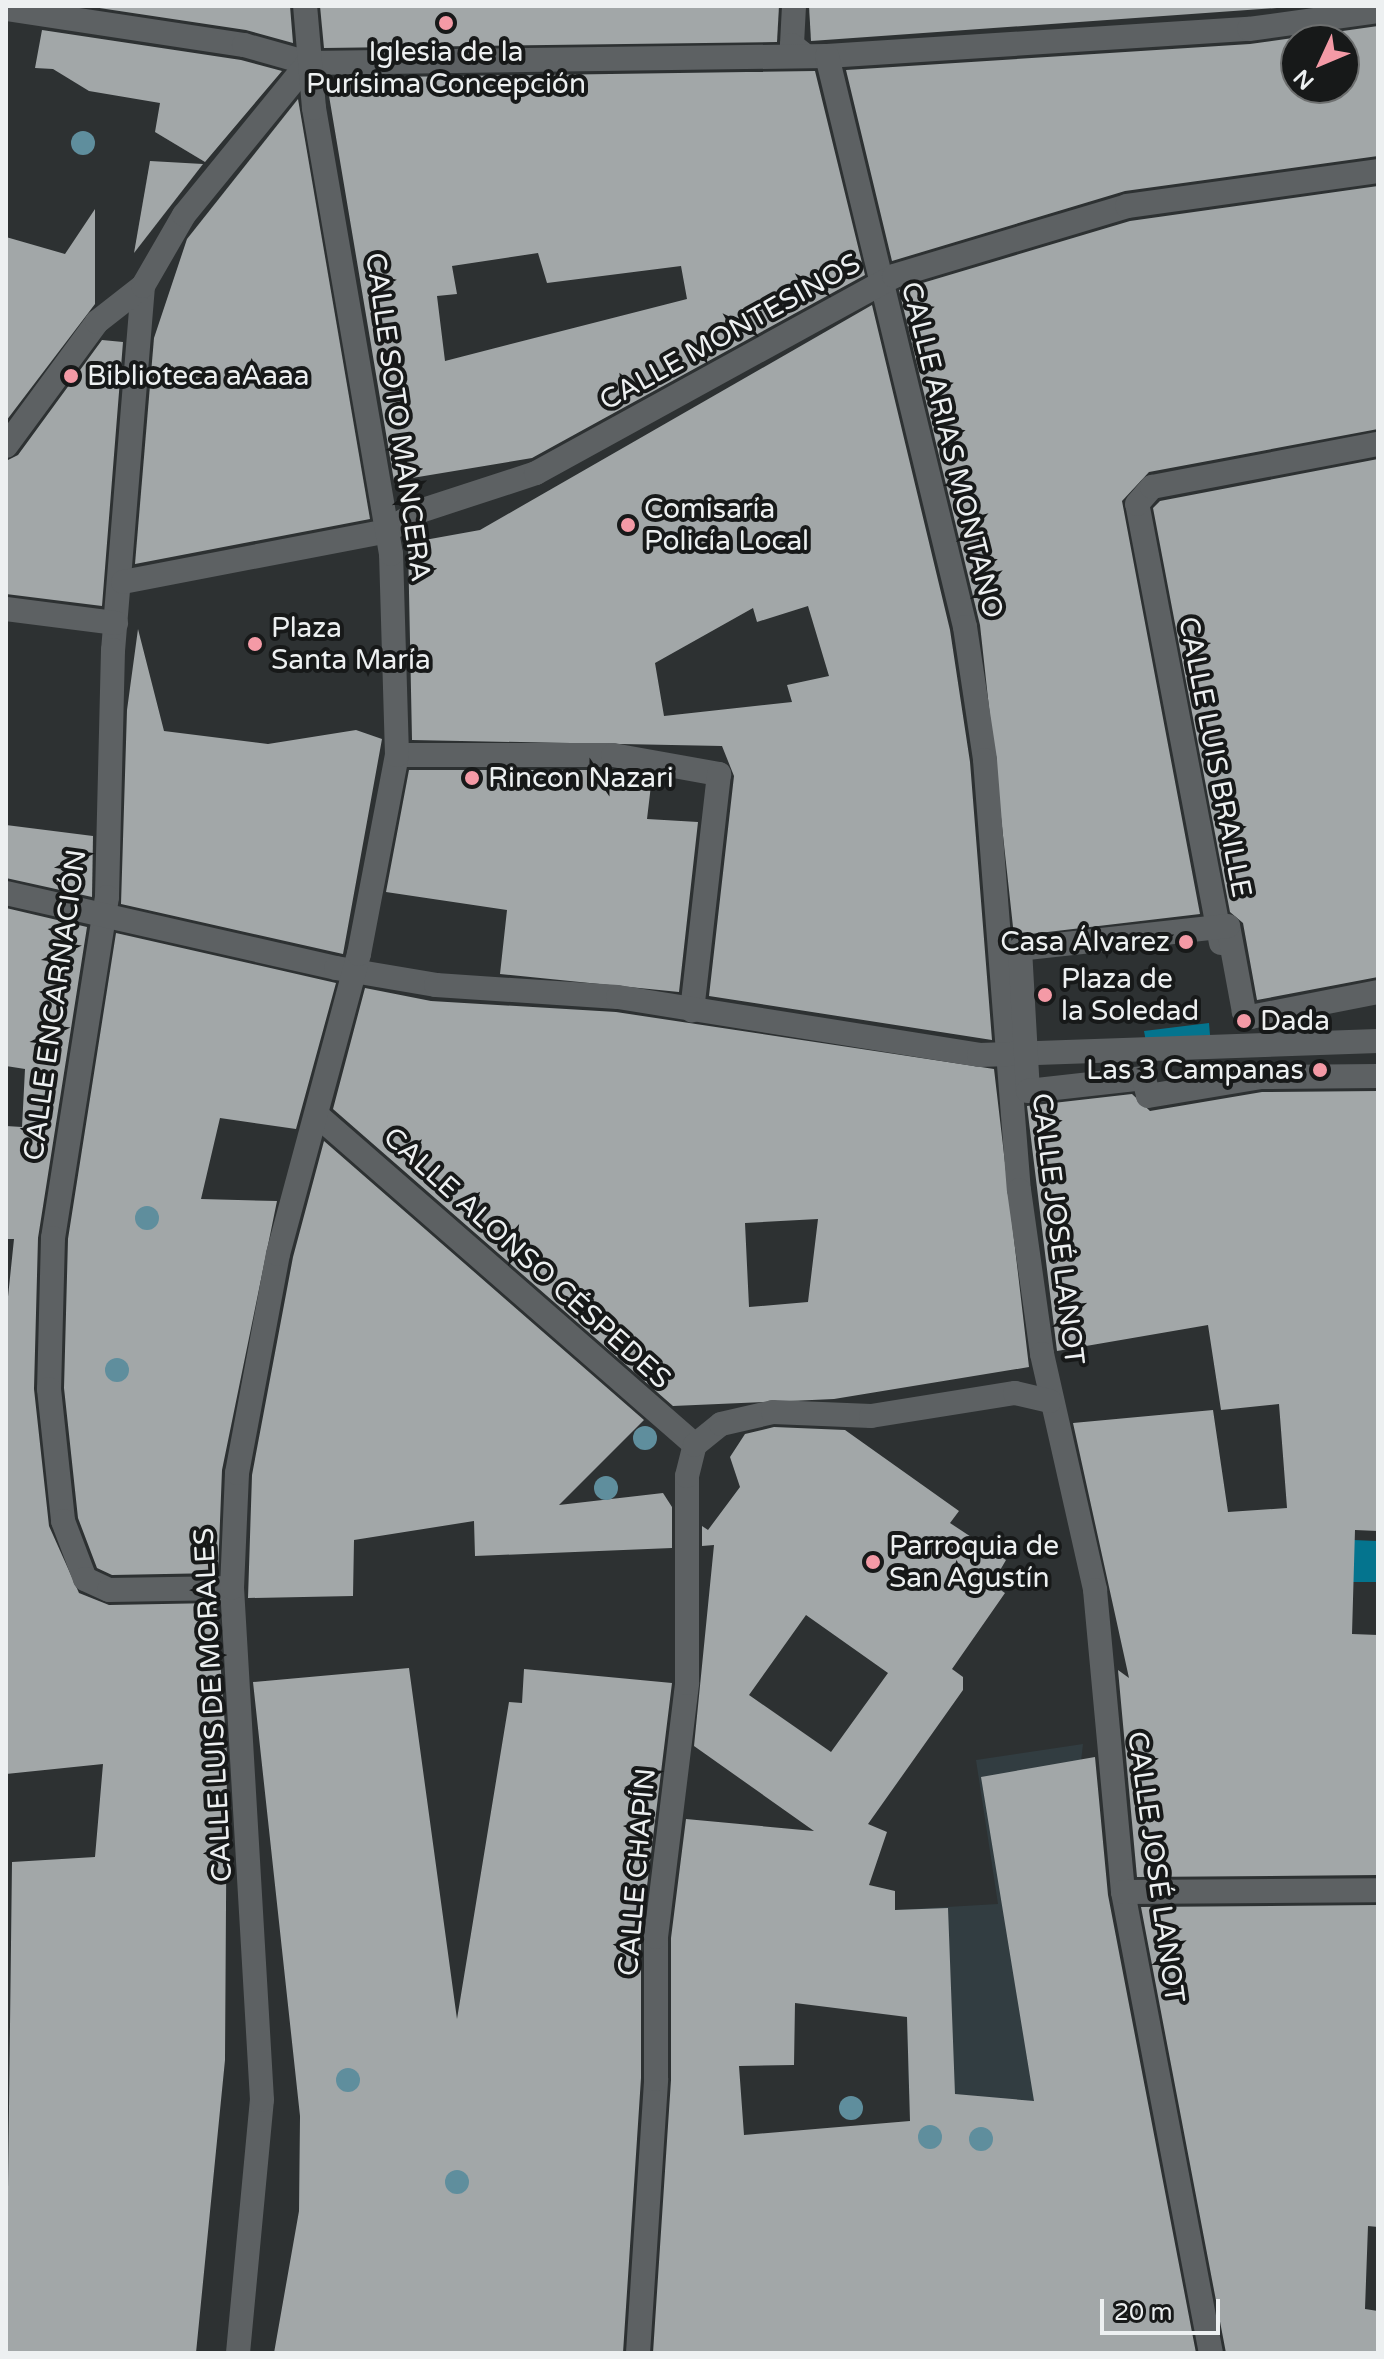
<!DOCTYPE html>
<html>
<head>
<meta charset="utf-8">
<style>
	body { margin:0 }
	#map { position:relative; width:1384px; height:2359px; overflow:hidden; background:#2d3132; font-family:"Varela Round",sans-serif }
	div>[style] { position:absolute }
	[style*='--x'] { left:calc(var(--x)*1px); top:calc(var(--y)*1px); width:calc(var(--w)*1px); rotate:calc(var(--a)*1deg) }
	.built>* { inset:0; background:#323d41 }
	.water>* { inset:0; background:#04748e }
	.building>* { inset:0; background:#a2a7a8 }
	.street>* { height:24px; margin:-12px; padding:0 12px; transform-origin:12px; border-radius:12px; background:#5d6163 }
	.trees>* { width:24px; height:24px; margin:-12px; border-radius:50%; background:#5f8e9d }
	.dots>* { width:22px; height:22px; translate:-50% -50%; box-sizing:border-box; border:4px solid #171919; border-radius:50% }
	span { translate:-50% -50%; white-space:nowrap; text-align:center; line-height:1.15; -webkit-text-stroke:8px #171919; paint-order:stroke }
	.poi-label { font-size:28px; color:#edf0f1 }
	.left { translate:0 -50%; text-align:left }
	.right { translate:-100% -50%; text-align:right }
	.street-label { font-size:28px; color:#edf0f1 }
	.frame { position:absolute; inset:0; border:8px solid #edf0f1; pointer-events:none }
	.north { position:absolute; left:1280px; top:24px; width:80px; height:80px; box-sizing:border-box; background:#171919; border:2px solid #6d6f6f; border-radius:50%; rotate:226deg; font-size:22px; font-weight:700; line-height:32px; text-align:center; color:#edf0f1 }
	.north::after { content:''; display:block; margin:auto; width:28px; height:36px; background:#f49aa6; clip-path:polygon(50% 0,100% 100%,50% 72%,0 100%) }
	.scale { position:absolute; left:1100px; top:2299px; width:120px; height:36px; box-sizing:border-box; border:4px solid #edf0f1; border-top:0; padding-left:10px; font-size:24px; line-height:28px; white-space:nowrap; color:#edf0f1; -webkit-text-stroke:6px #171919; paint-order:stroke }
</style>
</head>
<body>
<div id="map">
	<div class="built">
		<div style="clip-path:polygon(1083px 1744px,1042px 2102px,909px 2094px,904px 1916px,895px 1910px,998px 1904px,976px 1760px)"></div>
	</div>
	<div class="water">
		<div style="clip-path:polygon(1209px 1023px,1210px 1035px,1146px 1042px,1144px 1031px)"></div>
		<div style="clip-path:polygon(1353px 1540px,1377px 1541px,1377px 1582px,1352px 1582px)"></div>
	</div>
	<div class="building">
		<div style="clip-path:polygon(86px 6px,290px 6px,293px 43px,246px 30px)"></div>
		<div style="clip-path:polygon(320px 6px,779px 6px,777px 42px,324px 48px)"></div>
		<div style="clip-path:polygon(809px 6px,1305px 6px,811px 41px)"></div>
		<div style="clip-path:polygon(evenodd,1378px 26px,1378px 156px,1125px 191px,892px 261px,846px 70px,1250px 44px,1378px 26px,1296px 40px,1344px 40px,1344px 88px,1296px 88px,1296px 40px)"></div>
		<div style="clip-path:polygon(42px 30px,241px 60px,282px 71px,205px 162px,155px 132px,160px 103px,89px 91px,53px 69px,35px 68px)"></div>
		<div style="clip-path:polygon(evenodd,815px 71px,865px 275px,532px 458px,394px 481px,326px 78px,815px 71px,538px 253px,547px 283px,681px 266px,687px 299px,445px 361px,437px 296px,457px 294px,452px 266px,538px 253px)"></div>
		<div style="clip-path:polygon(298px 99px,370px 519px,135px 564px,154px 338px,187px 239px)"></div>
		<div style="clip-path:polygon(150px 161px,203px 164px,134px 253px)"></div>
		<div style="clip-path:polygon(1378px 186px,1378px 429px,1149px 472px,1122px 501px,1200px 914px,1014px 936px,980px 625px,899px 290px,1130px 221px)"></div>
		<div style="clip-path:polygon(95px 209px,95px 304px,6px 421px,6px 237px,65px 254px)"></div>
		<div style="clip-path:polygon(evenodd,872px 305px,950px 630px,970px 762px,992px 1040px,709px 996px,734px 776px,722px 746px,412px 740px,408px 543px,480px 530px,872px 305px,808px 606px,829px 676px,787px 685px,792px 702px,664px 716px,655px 663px,753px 608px,757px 622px,808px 606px)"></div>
		<div style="clip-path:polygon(102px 340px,123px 342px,102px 606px,6px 594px,6px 461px,18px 455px)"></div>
		<div style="clip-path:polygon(1378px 459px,1378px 977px,1257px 1000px,1243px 923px,1230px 912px,1153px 508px,1160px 501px)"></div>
		<div style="clip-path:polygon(138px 629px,164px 731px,268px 744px,356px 730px,382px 739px,343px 954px,121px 904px,127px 710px)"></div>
		<div style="clip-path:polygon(409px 770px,612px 770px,652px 777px,647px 819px,698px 822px,679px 992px,500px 974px,507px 910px,386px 892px)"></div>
		<div style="clip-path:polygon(6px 825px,93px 836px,92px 897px,6px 878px)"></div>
		<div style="clip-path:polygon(6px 908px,87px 927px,38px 1238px,34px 1389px,49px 1526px,79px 1593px,109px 1605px,216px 1603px,227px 1754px,225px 2060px,196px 2353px,6px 2353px,12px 1862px,95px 1857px,103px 1764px,6px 1774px,6px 1316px,14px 1239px,6px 1239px,6px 1126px,22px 1127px,25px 1069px,6px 1066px)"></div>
		<div style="clip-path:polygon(116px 933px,336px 983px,296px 1129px,220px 1118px,201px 1199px,277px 1201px,222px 1470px,218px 1573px,112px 1575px,97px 1568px,78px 1518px,64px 1388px,68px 1239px)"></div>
		<div style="clip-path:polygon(evenodd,365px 988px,431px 1001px,616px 1012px,994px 1069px,1029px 1367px,834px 1399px,673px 1406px,333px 1109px,365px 988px,818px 1219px,808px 1302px,749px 1307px,745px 1223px,818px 1219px)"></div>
		<div style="clip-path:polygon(1378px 1091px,1378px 1531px,1355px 1530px,1352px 1634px,1378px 1635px,1378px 1875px,1137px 1877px,1118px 1670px,1129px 1678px,1073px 1423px,1213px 1410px,1228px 1512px,1287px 1508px,1279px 1404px,1221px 1410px,1208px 1325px,1057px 1351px,1027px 1106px,1132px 1094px,1150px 1111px,1262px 1092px)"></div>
		<div style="clip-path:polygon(324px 1141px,644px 1420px,559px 1505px,663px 1493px,672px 1507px,672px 1548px,475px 1556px,474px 1521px,354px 1540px,353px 1596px,248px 1598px,252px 1475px,293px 1257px)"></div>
		<div style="clip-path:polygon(evenodd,774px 1427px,845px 1430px,959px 1511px,950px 1523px,1006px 1560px,992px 1584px,1005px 1593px,952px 1669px,963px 1677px,963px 1690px,868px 1824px,887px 1832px,869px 1885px,895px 1891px,895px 1910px,948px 1908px,955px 2094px,1034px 2101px,981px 1777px,1095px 1757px,1108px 1895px,1196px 2353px,653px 2353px,671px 2080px,671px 1938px,686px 1819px,814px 1831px,694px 1746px,714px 1545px,702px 1546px,702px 1526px,708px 1530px,740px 1487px,730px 1457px,745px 1434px,774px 1427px,806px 1615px,888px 1673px,831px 1752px,749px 1695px,806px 1615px,774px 1427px,795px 2003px,907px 2017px,910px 2121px,744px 2135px,739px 2066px,794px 2065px,795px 2003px)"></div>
		<div style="clip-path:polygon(409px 1668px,457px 2019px,509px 1702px,522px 1703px,524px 1669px,672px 1683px,641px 1935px,641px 2078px,623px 2353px,274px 2353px,299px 2211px,300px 2116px,253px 1682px)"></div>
		<div style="clip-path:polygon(1378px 1905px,1378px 2227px,1368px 2226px,1365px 2309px,1378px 2311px,1378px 2353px,1226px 2353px,1141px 1907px)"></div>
	</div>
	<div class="street">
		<div style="--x:794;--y:6;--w:39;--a:93"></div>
		<div style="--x:792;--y:45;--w:13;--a:39"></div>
		<div style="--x:6;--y:9;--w:241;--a:8.6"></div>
		<div style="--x:244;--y:45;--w:66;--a:15.7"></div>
		<div style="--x:308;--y:63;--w:519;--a:-0.77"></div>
		<div style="--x:827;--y:56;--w:423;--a:-3.7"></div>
		<div style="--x:1249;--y:29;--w:130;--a:-7.9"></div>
		<div style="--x:827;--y:56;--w:587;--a:76.41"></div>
		<div style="--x:965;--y:627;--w:134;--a:81.4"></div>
		<div style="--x:985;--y:760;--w:431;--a:85.5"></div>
		<div style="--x:1019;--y:1190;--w:166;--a:82"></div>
		<div style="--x:1042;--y:1354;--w:242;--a:77.3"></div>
		<div style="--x:1095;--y:1590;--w:303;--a:84.7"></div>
		<div style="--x:1123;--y:1892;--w:469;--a:79.2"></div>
		<div style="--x:143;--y:286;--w:365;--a:94.7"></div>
		<div style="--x:113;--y:650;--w:247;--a:91.4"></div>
		<div style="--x:107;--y:897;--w:345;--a:99"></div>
		<div style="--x:53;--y:1238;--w:151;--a:91.5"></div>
		<div style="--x:49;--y:1389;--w:133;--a:83.9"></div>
		<div style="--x:63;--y:1521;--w:62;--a:69.2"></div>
		<div style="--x:85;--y:1579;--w:26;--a:25"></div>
		<div style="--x:109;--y:1590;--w:123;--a:-0.9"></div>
		<div style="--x:6;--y:446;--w:154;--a:-53.7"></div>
		<div style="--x:97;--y:322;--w:58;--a:-38"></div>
		<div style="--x:143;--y:286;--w:82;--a:-60"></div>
		<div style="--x:184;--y:215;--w:196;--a:-50.8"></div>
		<div style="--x:123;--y:582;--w:269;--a:-10.9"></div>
		<div style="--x:387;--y:531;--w:36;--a:-32"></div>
		<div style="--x:417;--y:512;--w:125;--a:-18.1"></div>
		<div style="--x:536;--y:473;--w:409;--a:-28.8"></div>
		<div style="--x:894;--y:276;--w:243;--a:-16.7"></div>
		<div style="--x:1127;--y:206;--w:253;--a:-7.9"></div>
		<div style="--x:6;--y:609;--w:111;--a:7.3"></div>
		<div style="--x:397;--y:755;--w:216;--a:0"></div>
		<div style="--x:613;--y:755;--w:108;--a:10.2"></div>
		<div style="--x:719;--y:774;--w:238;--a:96.5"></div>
		<div style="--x:6;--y:893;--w:338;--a:12.8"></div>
		<div style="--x:336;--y:968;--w:101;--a:9.6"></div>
		<div style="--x:436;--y:985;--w:182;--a:3.8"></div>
		<div style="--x:618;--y:997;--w:366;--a:9.1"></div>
		<div style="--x:979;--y:1055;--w:399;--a:-2"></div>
		<div style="--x:1221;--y:943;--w:447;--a:-100.8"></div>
		<div style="--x:1137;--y:504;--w:23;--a:-49"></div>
		<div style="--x:1152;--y:487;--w:230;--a:-10.8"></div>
		<div style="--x:1378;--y:992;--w:129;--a:168.9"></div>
		<div style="--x:1251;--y:1017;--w:9;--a:-144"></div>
		<div style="--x:1244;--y:1012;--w:87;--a:-100.5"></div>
		<div style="--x:1228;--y:926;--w:209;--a:173.7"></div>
		<div style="--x:1020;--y:949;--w:142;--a:86.8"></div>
		<div style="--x:1028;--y:1091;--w:117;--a:-6.4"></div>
		<div style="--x:1144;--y:1078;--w:18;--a:77"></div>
		<div style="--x:1148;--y:1096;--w:115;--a:-9.5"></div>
		<div style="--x:1261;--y:1077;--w:117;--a:-0.5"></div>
		<div style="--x:318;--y:1116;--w:500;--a:41.11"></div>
		<div style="--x:1123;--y:1892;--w:255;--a:-0.4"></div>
		<div style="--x:238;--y:2353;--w:254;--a:-84.6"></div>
		<div style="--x:262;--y:2100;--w:513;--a:-93.35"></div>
		<div style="--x:232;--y:1588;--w:115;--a:-87.5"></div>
		<div style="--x:237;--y:1473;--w:223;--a:-79.4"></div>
		<div style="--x:278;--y:1254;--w:311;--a:-74.9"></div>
		<div style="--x:359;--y:954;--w:203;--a:-79.2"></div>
		<div style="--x:397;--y:755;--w:201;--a:-91.7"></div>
		<div style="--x:391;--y:554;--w:453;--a:-99.8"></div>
		<div style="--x:314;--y:108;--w:102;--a:-95"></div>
		<div style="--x:638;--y:2353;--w:275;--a:-86.2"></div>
		<div style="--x:656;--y:2079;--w:142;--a:-90"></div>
		<div style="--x:656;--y:1937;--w:256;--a:-83"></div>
		<div style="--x:687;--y:1683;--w:207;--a:-90"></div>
		<div style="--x:687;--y:1476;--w:32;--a:-76"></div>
		<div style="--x:695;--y:1445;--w:33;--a:-39"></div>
		<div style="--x:721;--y:1424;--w:53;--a:-13"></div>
		<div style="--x:773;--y:1412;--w:98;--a:2.3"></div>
		<div style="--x:871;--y:1416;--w:146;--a:-9.1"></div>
		<div style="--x:1015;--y:1393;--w:36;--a:13"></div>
	</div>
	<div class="trees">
		<div style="left:83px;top:143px"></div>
		<div style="left:147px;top:1218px"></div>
		<div style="left:117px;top:1370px"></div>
		<div style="left:645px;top:1438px"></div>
		<div style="left:606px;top:1488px"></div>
		<div style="left:348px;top:2080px"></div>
		<div style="left:851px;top:2108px"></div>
		<div style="left:930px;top:2137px"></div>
		<div style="left:981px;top:2139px"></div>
		<div style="left:457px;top:2182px"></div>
	</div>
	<div class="dots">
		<div style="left:446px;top:23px;background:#f49aa6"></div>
		<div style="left:71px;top:376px;background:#f49aa6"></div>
		<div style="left:628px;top:525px;background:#f49aa6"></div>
		<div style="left:255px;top:644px;background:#f49aa6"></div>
		<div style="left:472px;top:778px;background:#f49aa6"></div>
		<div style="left:1186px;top:942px;background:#f49aa6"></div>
		<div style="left:1045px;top:995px;background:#f49aa6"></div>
		<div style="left:1244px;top:1021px;background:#f49aa6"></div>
		<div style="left:1320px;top:1070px;background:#f49aa6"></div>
		<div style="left:873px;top:1562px;background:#f49aa6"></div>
	</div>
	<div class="poi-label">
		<span style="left:446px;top:68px">Iglesia de la<br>Purísima Concepción</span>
		<span class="left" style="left:87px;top:376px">Biblioteca aAaaa</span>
		<span class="left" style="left:644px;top:525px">Comisaría<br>Policía Local</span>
		<span class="left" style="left:271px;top:644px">Plaza<br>Santa María</span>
		<span class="left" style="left:488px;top:778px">Rincon Nazari</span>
		<span class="right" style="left:1170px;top:942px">Casa Álvarez</span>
		<span class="left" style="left:1061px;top:995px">Plaza de<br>la Soledad</span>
		<span class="left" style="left:1260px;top:1021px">Dada</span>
		<span class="right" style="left:1304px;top:1070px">Las 3 Campanas</span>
		<span class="left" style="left:889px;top:1562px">Parroquia de<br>San Agustín</span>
	</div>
	<div class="street-label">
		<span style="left:730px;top:332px;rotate:-29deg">CALLE MONTESINOS</span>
		<span style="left:398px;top:417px;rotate:82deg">CALLE SOTO MANCERA</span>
		<span style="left:952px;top:450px;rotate:76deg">CALLE ARIAS MONTANO</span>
		<span style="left:1215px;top:757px;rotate:79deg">CALLE LUIS BRAILLE</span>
		<span style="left:55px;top:1005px;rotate:-82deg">CALLE ENCARNACIÓN</span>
		<span style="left:1058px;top:1229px;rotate:83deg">CALLE JOSÉ LANOT</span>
		<span style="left:527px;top:1258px;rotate:42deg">CALLE ALONSO CÉSPEDES</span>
		<span style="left:213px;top:1705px;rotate:-93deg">CALLE LUIS DE MORALES</span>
		<span style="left:1156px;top:1867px;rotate:82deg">CALLE JOSÉ LANOT</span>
		<span style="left:637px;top:1872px;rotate:-85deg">CALLE CHAPÍN</span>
	</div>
	<div class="frame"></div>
	<div class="north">N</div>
	<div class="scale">20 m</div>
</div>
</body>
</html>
